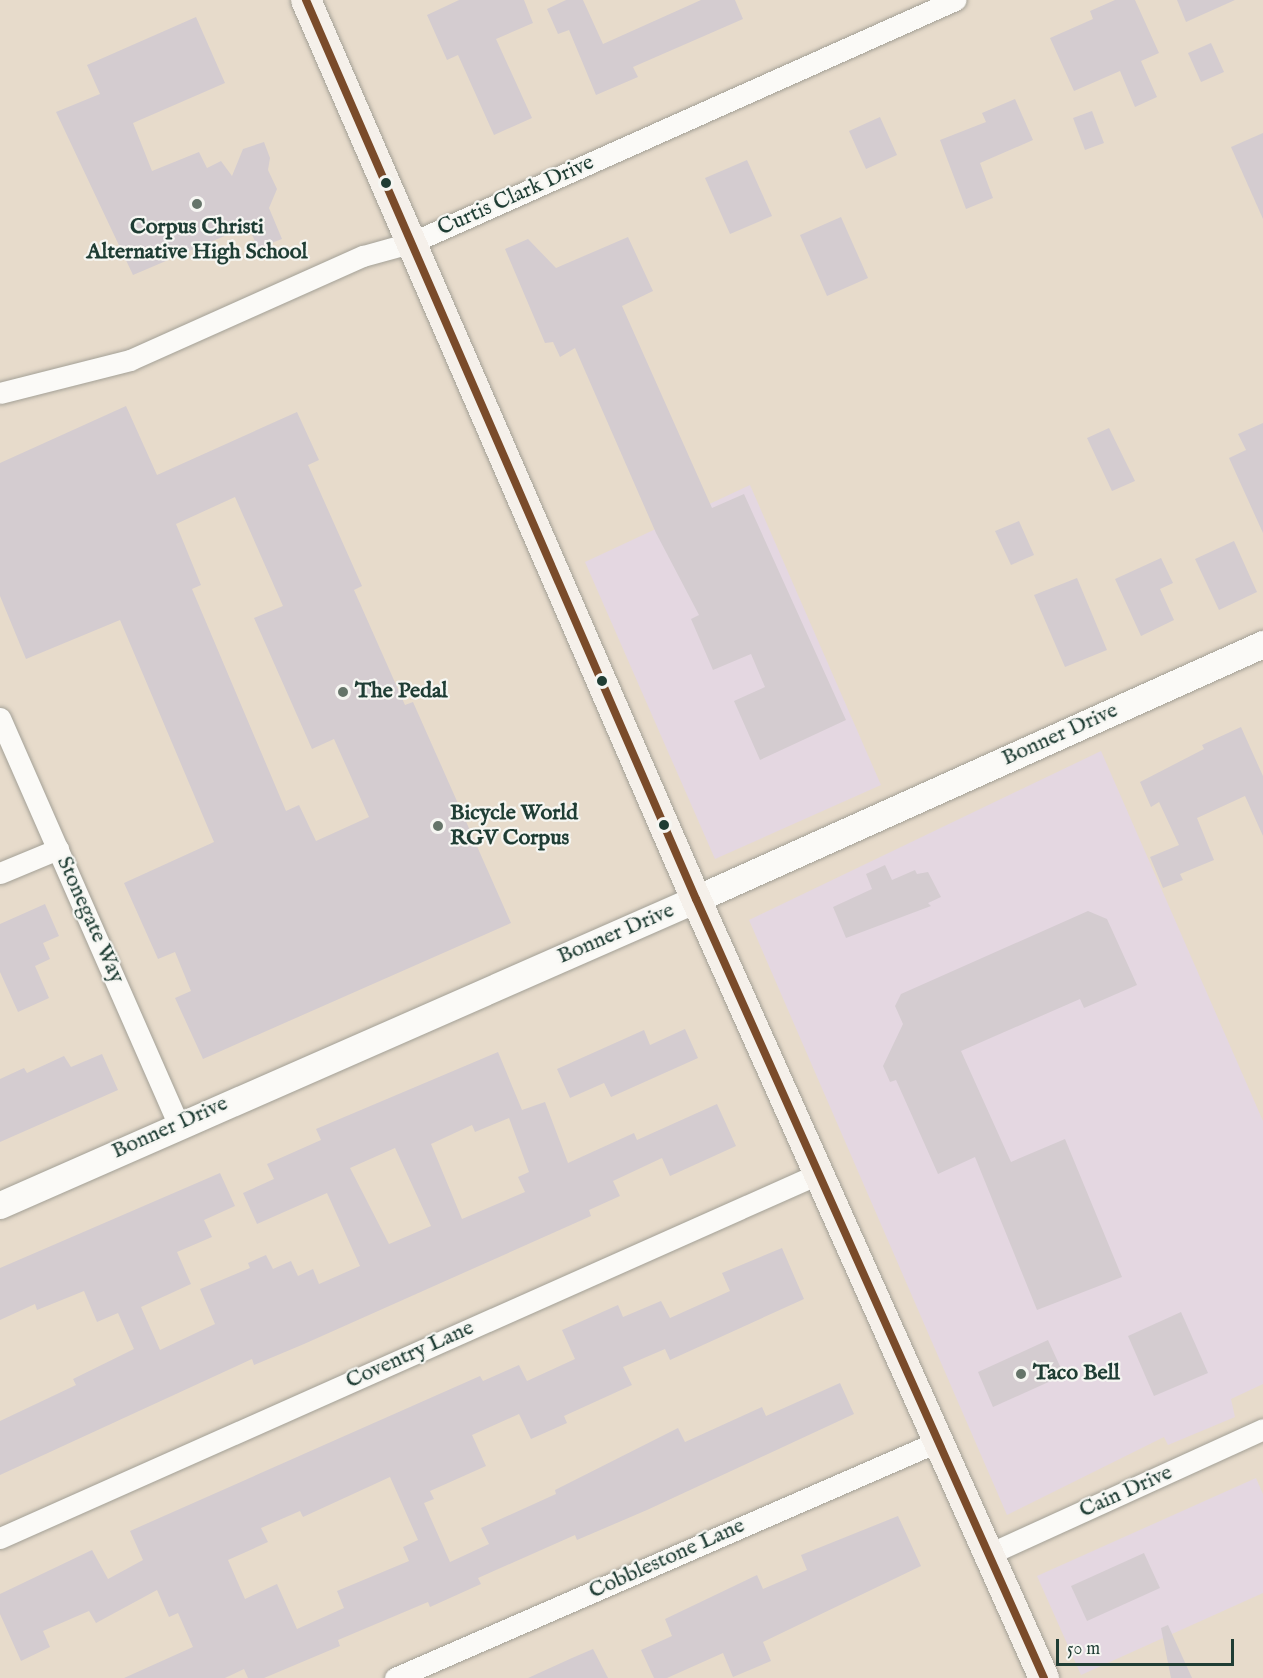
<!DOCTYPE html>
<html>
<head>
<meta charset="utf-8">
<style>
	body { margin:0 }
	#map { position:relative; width:1263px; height:1678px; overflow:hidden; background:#e7dbcb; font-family:"IM FELL English",serif }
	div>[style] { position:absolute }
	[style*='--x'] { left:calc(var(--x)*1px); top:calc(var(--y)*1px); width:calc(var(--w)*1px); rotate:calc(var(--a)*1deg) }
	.built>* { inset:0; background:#e4d7e1 }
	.building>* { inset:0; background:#d4ccd0 }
	.roads { filter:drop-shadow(0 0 2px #a3a096) drop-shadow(0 0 2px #a3a096) }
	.minor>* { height:21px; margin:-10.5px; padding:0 10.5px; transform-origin:10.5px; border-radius:10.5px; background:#fbfaf7 }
	.tertiary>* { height:27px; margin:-13.5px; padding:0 13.5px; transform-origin:13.5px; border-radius:13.5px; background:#fbfaf7 }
	.secondary>* { height:30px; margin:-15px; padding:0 15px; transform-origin:15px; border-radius:15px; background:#f5f0ea }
	.bus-1>* { height:8px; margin:-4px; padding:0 4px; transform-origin:4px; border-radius:4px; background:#7a4b2a }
	.dots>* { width:16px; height:16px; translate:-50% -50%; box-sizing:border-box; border:3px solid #f6f6f2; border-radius:50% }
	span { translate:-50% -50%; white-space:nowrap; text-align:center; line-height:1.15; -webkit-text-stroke:4.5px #f6f6f2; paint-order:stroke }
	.street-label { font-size:22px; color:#1f3d34 }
	.poi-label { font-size:22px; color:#1f3d34; font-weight:700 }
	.left { translate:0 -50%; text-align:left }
	.scale { position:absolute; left:1056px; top:1639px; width:178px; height:27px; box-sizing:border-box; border:3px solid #1f3d34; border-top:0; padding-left:8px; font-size:18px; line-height:21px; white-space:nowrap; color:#1f3d34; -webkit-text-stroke:4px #f6f6f2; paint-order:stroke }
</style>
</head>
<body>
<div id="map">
	<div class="built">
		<div style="clip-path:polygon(750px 485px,881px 785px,715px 859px,585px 562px)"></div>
		<div style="clip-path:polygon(1101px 751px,1263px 1121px,1263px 1384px,1231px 1399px,1235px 1417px,1168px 1445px,1164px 1437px,1007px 1515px,749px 920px)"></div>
		<div style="clip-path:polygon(1256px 1478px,1263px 1494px,1263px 1593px,1081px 1675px,1037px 1576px)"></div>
	</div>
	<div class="building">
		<div style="clip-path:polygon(459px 0,524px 0,533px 23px,496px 39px,532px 118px,494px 135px,458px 55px,447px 60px,427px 15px)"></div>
		<div style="clip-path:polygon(566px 0,583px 0,603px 44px,701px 0,735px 0,743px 19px,633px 67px,638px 77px,596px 95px,569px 30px,558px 34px,547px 9px)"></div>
		<div style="clip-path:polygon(1115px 0,1135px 0,1159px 53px,1141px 61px,1157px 97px,1135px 107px,1120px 71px,1074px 91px,1050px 38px,1093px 19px,1090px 11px)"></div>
		<div style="clip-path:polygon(1177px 0,1235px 0,1186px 22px)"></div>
		<div style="clip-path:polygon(196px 17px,225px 83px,133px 123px,152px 171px,199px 152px,207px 168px,221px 161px,232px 176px,243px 149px,264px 142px,270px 158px,268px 170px,277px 189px,269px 208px,282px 239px,258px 248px,248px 226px,133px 275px,56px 112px,100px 94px,87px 65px)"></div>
		<div style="clip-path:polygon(1211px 43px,1224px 72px,1201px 82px,1188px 53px)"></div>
		<div style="clip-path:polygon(1015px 99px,1033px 140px,980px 163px,993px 198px,966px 209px,940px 140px,986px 122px,982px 113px)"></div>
		<div style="clip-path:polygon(1092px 111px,1104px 143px,1085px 150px,1073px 118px)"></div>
		<div style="clip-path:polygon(880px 117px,897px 155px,866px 169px,849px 131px)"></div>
		<div style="clip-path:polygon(1263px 133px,1263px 219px,1231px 147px)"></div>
		<div style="clip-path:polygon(747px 160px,772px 216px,730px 234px,705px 178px)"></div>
		<div style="clip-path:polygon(841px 217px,868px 278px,827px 296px,800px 235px)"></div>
		<div style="clip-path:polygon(628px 237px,653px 291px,622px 306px,712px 508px,744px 494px,846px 720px,760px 760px,734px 701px,765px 687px,751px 654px,713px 670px,691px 619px,699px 615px,656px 533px,575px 348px,560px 357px,553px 342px,545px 343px,505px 249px,528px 239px,556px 268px)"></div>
		<div style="clip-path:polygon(evenodd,126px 406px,157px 475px,297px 412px,319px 460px,308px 465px,362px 586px,354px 590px,405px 705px,413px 702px,511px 923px,203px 1059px,175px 998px,191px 991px,175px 952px,158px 959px,124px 883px,214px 842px,120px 620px,26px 659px,0 596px,0 463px,126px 406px,235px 497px,283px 606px,254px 618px,312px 749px,334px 739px,369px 817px,316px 841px,299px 805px,286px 811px,192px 589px,201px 585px,176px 524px,235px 497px)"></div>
		<div style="clip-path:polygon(1263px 423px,1263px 533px,1229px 458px,1246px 450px,1238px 434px)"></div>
		<div style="clip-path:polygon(1109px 428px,1135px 481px,1112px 491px,1087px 438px)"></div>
		<div style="clip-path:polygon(1019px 521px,1034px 555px,1011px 565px,995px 531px)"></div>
		<div style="clip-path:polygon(1234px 541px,1257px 592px,1219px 610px,1195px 559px)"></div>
		<div style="clip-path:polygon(1161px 558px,1173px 583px,1160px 589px,1174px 620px,1141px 636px,1115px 579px)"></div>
		<div style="clip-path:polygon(1077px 578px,1107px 650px,1065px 667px,1034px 595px)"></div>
		<div style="clip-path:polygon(1241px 727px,1263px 776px,1263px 836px,1245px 796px,1197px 818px,1214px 860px,1180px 874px,1183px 880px,1163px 888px,1150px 857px,1179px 845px,1159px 802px,1151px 807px,1140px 782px,1204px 749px,1202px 745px)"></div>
		<div style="clip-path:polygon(885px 865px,892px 880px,915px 870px,917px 874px,928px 872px,941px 897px,928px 903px,931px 906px,846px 938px,833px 907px,872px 889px,866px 874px)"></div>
		<div style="clip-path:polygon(45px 904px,59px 936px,43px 943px,50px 959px,35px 966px,49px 998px,18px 1012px,0 972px,0 924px)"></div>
		<div style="clip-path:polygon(1088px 911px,1107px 919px,1137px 985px,1084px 1008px,1080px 999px,961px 1051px,1011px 1162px,1065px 1139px,1122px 1277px,1037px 1310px,975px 1157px,938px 1174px,896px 1080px,890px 1082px,883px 1066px,903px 1024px,895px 1006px,901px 994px)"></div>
		<div style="clip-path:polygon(685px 1029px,698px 1058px,611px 1097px,604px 1083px,570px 1098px,557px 1069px,644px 1030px,650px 1045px)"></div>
		<div style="clip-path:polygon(evenodd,498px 1052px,522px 1110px,545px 1102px,568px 1163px,634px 1133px,637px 1140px,717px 1104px,736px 1146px,670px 1176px,662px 1158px,613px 1181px,620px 1196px,589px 1210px,591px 1216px,304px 1344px,254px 1365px,252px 1359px,0 1475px,0 1421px,76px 1385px,73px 1379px,134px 1349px,118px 1313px,97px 1322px,84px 1291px,37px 1310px,35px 1304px,0 1320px,0 1268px,220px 1173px,235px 1206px,204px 1220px,212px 1237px,177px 1252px,191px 1284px,141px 1307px,160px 1350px,215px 1324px,200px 1289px,250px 1268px,248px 1263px,266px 1255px,273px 1269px,291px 1261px,298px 1276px,313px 1269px,319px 1284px,360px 1266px,327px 1193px,257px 1224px,243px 1193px,274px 1179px,267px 1164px,321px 1140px,316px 1129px,498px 1052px,509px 1118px,529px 1172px,518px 1177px,525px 1192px,462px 1219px,431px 1144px,472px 1125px,475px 1132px,509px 1118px,498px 1052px,395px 1148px,431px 1226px,389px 1244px,350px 1168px,395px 1148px)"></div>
		<div style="clip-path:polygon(102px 1054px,118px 1090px,0 1142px,0 1079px,24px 1068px,27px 1073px,64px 1056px,71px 1067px)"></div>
		<div style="clip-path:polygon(evenodd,782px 1248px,804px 1299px,670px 1360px,665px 1349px,623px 1367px,632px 1385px,564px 1416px,567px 1423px,531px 1439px,519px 1414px,472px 1435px,486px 1466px,430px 1491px,434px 1499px,424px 1503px,450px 1562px,489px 1544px,481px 1528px,556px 1494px,555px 1490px,678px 1428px,685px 1442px,762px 1407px,766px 1416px,840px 1383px,854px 1414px,647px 1510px,577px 1540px,575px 1535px,478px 1578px,481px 1584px,430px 1607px,428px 1602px,338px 1640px,340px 1646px,264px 1678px,248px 1678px,244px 1669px,225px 1678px,124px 1678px,193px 1647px,178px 1613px,169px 1617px,157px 1590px,96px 1623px,89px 1611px,43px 1631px,50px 1647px,21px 1661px,0 1614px,0 1594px,92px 1550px,108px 1579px,143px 1560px,130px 1531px,480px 1376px,483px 1381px,519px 1365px,527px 1381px,575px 1359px,562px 1330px,618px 1305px,623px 1317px,661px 1301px,670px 1318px,730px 1291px,722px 1273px,782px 1248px,390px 1477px,418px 1540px,403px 1547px,409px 1561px,337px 1591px,344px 1608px,297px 1629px,277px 1584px,245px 1599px,228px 1560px,268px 1542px,261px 1528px,300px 1511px,303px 1517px,390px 1477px)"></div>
		<div style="clip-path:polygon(1181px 1312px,1208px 1373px,1154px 1396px,1128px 1336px)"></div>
		<div style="clip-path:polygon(1048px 1340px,1064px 1375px,993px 1407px,978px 1372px)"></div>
		<div style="clip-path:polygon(898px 1516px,921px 1566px,763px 1642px,771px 1661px,733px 1677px,723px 1653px,667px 1678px,654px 1678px,641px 1650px,672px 1636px,665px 1619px,757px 1575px,763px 1589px,807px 1570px,801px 1555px)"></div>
		<div style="clip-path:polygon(1144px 1553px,1160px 1588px,1087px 1621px,1071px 1586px)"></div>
		<div style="clip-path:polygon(1168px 1625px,1192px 1678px,1171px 1678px,1161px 1628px)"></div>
		<div style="clip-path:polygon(593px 1649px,608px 1678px,528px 1678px,572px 1658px)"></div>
	</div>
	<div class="roads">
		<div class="minor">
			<div style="--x:0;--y:393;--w:134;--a:-14.2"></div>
			<div style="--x:130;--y:360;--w:255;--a:-24.1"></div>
			<div style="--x:363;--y:256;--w:52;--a:-15.6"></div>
			<div style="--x:413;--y:242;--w:594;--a:-24.06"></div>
			<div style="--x:0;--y:718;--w:443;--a:66.3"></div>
			<div style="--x:0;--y:873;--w:63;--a:-22.5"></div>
			<div style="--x:0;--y:1538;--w:898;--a:-23.99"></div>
			<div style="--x:989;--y:1554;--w:301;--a:-24.5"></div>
			<div style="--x:395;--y:1678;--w:593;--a:-23.54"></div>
		</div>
		<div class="tertiary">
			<div style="--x:0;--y:1205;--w:760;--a:-23.73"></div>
			<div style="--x:696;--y:899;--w:622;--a:-24.22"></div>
		</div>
		<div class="secondary">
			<div style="--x:306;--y:0;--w:980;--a:66.55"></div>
			<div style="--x:696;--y:899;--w:853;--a:65.93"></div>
		</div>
	</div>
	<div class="bus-1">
		<div style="--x:306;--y:0;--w:980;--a:66.55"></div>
		<div style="--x:696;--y:899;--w:853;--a:65.93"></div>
	</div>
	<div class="dots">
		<div style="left:386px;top:183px;background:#1f3d34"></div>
		<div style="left:197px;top:204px;background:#657469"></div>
		<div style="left:602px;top:681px;background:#1f3d34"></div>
		<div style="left:343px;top:692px;background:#657469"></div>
		<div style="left:664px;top:825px;background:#1f3d34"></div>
		<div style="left:438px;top:826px;background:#657469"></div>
		<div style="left:1021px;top:1374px;background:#657469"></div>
	</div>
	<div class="street-label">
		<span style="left:516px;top:196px;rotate:-24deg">Curtis Clark Drive</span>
		<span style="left:1060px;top:735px;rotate:-24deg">Bonner Drive</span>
		<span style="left:90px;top:920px;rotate:66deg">Stonegate Way</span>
		<span style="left:616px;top:934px;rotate:-23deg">Bonner Drive</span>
		<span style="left:170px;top:1128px;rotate:-24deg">Bonner Drive</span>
		<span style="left:410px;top:1355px;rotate:-24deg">Coventry Lane</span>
		<span style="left:1126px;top:1492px;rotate:-24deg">Cain Drive</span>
		<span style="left:667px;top:1559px;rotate:-24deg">Cobblestone Lane</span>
	</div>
	<div class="poi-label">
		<span style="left:197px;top:240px">Corpus Christi<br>Alternative High School</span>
		<span class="left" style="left:355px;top:692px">The Pedal</span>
		<span class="left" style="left:450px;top:826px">Bicycle World<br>RGV Corpus</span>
		<span class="left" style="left:1033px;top:1374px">Taco Bell</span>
	</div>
	<div class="scale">50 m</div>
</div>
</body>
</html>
